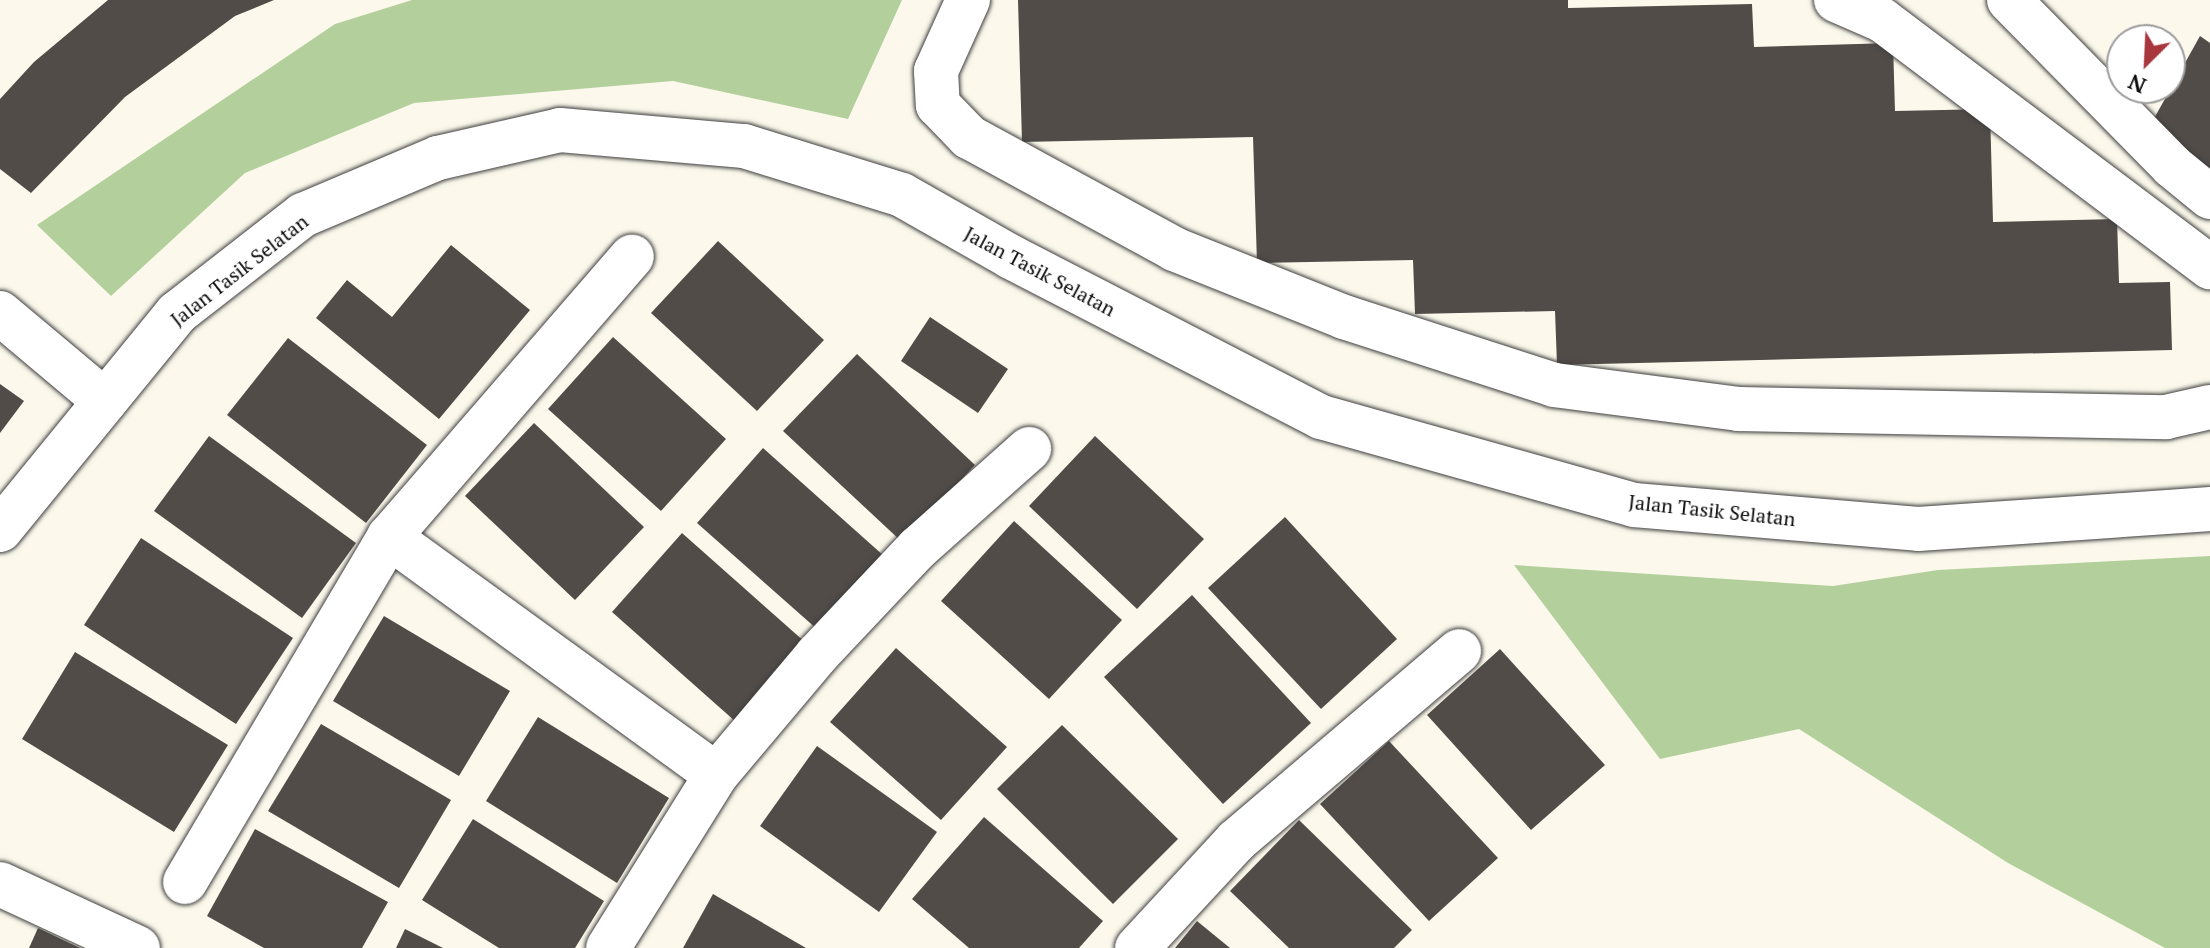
<!DOCTYPE html>
<html>
<head>
<meta charset="utf-8">
<style>
	body { margin:0 }
	#map { position:relative; width:2210px; height:948px; overflow:hidden; background:#fcf9ec; font-family:"PT Serif",serif }
	div>[style] { position:absolute }
	[style*='--x'] { left:calc(var(--x)*1px); top:calc(var(--y)*1px); width:calc(var(--w)*1px); rotate:calc(var(--a)*1deg) }
	.forest>* { inset:0; background:#b3d09c }
	.building>* { inset:0; background:#524c49 }
	.roads { filter:drop-shadow(0 0 2px #3e3e3e) drop-shadow(0 0 2px #3e3e3e) }
	.minor>* { height:44px; margin:-22px; padding:0 22px; transform-origin:22px; border-radius:22px; background:#fff }
	span { translate:-50% -50%; white-space:nowrap; text-align:center; line-height:1.15; -webkit-text-stroke:8px #fff; paint-order:stroke }
	.street-label { font-size:20px; color:#0b0b0b }
	.north { position:absolute; left:2106px; top:24px; width:80px; height:80px; box-sizing:border-box; background:#fff; border:2px solid #9d9d9d; border-radius:50%; rotate:204deg; font-size:22px; font-weight:700; line-height:32px; text-align:center; color:#0b0b0b }
	.north::after { content:''; display:block; margin:auto; width:28px; height:36px; background:#a8363c; clip-path:polygon(50% 0,100% 100%,50% 72%,0 100%) }
</style>
</head>
<body>
<div id="map">
	<div class="forest">
		<div style="clip-path:polygon(412px 0,902px 0,848px 119px,673px 81px,414px 103px,245px 173px,111px 296px,37px 225px,335px 24px)"></div>
		<div style="clip-path:polygon(2210px 556px,2210px 948px,2165px 948px,2008px 863px,1799px 729px,1660px 759px,1514px 565px,1833px 586px,1938px 570px)"></div>
	</div>
	<div class="building">
		<div style="clip-path:polygon(108px 0,274px 0,235px 16px,125px 97px,31px 193px,0 169px,0 99px,34px 62px)"></div>
		<div style="clip-path:polygon(1018px 0,1568px 0,1568px 8px,1752px 4px,1754px 47px,1893px 43px,1895px 111px,1990px 109px,1993px 222px,2117px 219px,2119px 283px,2170px 282px,2172px 350px,1557px 365px,1555px 311px,1415px 314px,1413px 260px,1257px 263px,1253px 137px,1022px 142px)"></div>
		<div style="clip-path:polygon(2200px 36px,2210px 43px,2210px 173px,2147px 131px)"></div>
		<div style="clip-path:polygon(718px 241px,824px 340px,757px 411px,651px 313px)"></div>
		<div style="clip-path:polygon(451px 245px,530px 310px,439px 419px,316px 318px,347px 280px,392px 317px)"></div>
		<div style="clip-path:polygon(930px 317px,1008px 369px,978px 413px,901px 361px)"></div>
		<div style="clip-path:polygon(613px 337px,726px 439px,661px 511px,548px 409px)"></div>
		<div style="clip-path:polygon(288px 338px,427px 445px,366px 523px,227px 415px)"></div>
		<div style="clip-path:polygon(857px 354px,975px 465px,902px 542px,783px 431px)"></div>
		<div style="clip-path:polygon(0 384px,24px 401px,0 433px)"></div>
		<div style="clip-path:polygon(534px 423px,644px 527px,575px 600px,465px 496px)"></div>
		<div style="clip-path:polygon(209px 436px,356px 543px,302px 618px,154px 511px)"></div>
		<div style="clip-path:polygon(1095px 436px,1204px 539px,1137px 609px,1029px 506px)"></div>
		<div style="clip-path:polygon(763px 448px,884px 556px,818px 630px,697px 523px)"></div>
		<div style="clip-path:polygon(1285px 517px,1397px 639px,1321px 709px,1208px 588px)"></div>
		<div style="clip-path:polygon(1014px 521px,1122px 620px,1049px 699px,941px 601px)"></div>
		<div style="clip-path:polygon(682px 533px,806px 643px,736px 722px,612px 612px)"></div>
		<div style="clip-path:polygon(141px 538px,293px 638px,236px 724px,84px 625px)"></div>
		<div style="clip-path:polygon(1192px 595px,1311px 723px,1223px 804px,1104px 677px)"></div>
		<div style="clip-path:polygon(384px 616px,510px 691px,459px 776px,333px 701px)"></div>
		<div style="clip-path:polygon(896px 648px,1007px 747px,941px 820px,830px 722px)"></div>
		<div style="clip-path:polygon(1500px 649px,1605px 765px,1531px 830px,1427px 715px)"></div>
		<div style="clip-path:polygon(75px 652px,228px 745px,174px 832px,22px 739px)"></div>
		<div style="clip-path:polygon(538px 717px,669px 798px,617px 883px,486px 801px)"></div>
		<div style="clip-path:polygon(321px 724px,451px 800px,399px 888px,268px 811px)"></div>
		<div style="clip-path:polygon(1062px 725px,1178px 839px,1113px 904px,997px 789px)"></div>
		<div style="clip-path:polygon(1389px 741px,1498px 858px,1429px 921px,1320px 804px)"></div>
		<div style="clip-path:polygon(817px 746px,937px 832px,879px 912px,760px 826px)"></div>
		<div style="clip-path:polygon(984px 817px,1103px 921px,1079px 948px,969px 948px,912px 899px)"></div>
		<div style="clip-path:polygon(473px 819px,604px 901px,575px 948px,499px 948px,422px 900px)"></div>
		<div style="clip-path:polygon(1299px 820px,1412px 930px,1394px 948px,1289px 948px,1230px 891px)"></div>
		<div style="clip-path:polygon(255px 829px,388px 902px,362px 948px,264px 948px,207px 916px)"></div>
		<div style="clip-path:polygon(713px 894px,806px 948px,683px 948px)"></div>
		<div style="clip-path:polygon(1197px 921px,1230px 948px,1175px 948px)"></div>
		<div style="clip-path:polygon(38px 928px,80px 948px,29px 948px)"></div>
		<div style="clip-path:polygon(405px 929px,443px 948px,396px 948px)"></div>
	</div>
	<div class="roads">
		<div class="minor">
			<div style="--x:968;--y:0;--w:78;--a:114.3"></div>
			<div style="--x:936;--y:71;--w:34;--a:87"></div>
			<div style="--x:938;--y:105;--w:45;--a:45.9"></div>
			<div style="--x:969;--y:137;--w:234;--a:28.6"></div>
			<div style="--x:1174;--y:249;--w:183;--a:21.8"></div>
			<div style="--x:1344;--y:317;--w:221;--a:17.9"></div>
			<div style="--x:1554;--y:385;--w:186;--a:7.4"></div>
			<div style="--x:1738;--y:409;--w:428;--a:1.1"></div>
			<div style="--x:2166;--y:417;--w:45;--a:-12.8"></div>
			<div style="--x:1836;--y:0;--w:50;--a:23.5"></div>
			<div style="--x:1882;--y:20;--w:411;--a:37"></div>
			<div style="--x:2009;--y:0;--w:233;--a:45.5"></div>
			<div style="--x:2172;--y:166;--w:49;--a:39.2"></div>
			<div style="--x:0;--y:313;--w:137;--a:40"></div>
			<div style="--x:0;--y:530;--w:280;--a:-50.8"></div>
			<div style="--x:177;--y:313;--w:160;--a:-37.9"></div>
			<div style="--x:303;--y:215;--w:147;--a:-22.9"></div>
			<div style="--x:438;--y:158;--w:125;--a:-12.9"></div>
			<div style="--x:560;--y:130;--w:185;--a:5"></div>
			<div style="--x:744;--y:146;--w:165;--a:17.2"></div>
			<div style="--x:902;--y:195;--w:125;--a:29.6"></div>
			<div style="--x:1011;--y:257;--w:349;--a:27.3"></div>
			<div style="--x:1321;--y:417;--w:325;--a:15.7"></div>
			<div style="--x:1634;--y:505;--w:285;--a:4.8"></div>
			<div style="--x:1918;--y:529;--w:293;--a:-3.9"></div>
			<div style="--x:389;--y:537;--w:404;--a:36"></div>
			<div style="--x:185;--y:882;--w:401;--a:-59.4"></div>
			<div style="--x:389;--y:537;--w:371;--a:-49.1"></div>
			<div style="--x:0;--y:884;--w:152;--a:24.9"></div>
			<div style="--x:608;--y:948;--w:204;--a:-58"></div>
			<div style="--x:716;--y:775;--w:157;--a:-49.9"></div>
			<div style="--x:817;--y:655;--w:147;--a:-46.7"></div>
			<div style="--x:918;--y:548;--w:149;--a:-41.7"></div>
			<div style="--x:1137;--y:948;--w:146;--a:-47.2"></div>
			<div style="--x:1236;--y:841;--w:293;--a:-40.4"></div>
		</div>
	</div>
	<div class="street-label">
		<span style="left:239px;top:270px;rotate:-38deg">Jalan Tasik Selatan</span>
		<span style="left:1040px;top:271px;rotate:28deg">Jalan Tasik Selatan</span>
		<span style="left:1712px;top:510px;rotate:6deg">Jalan Tasik Selatan</span>
	</div>
	<div class="north">N</div>
</div>
</body>
</html>
